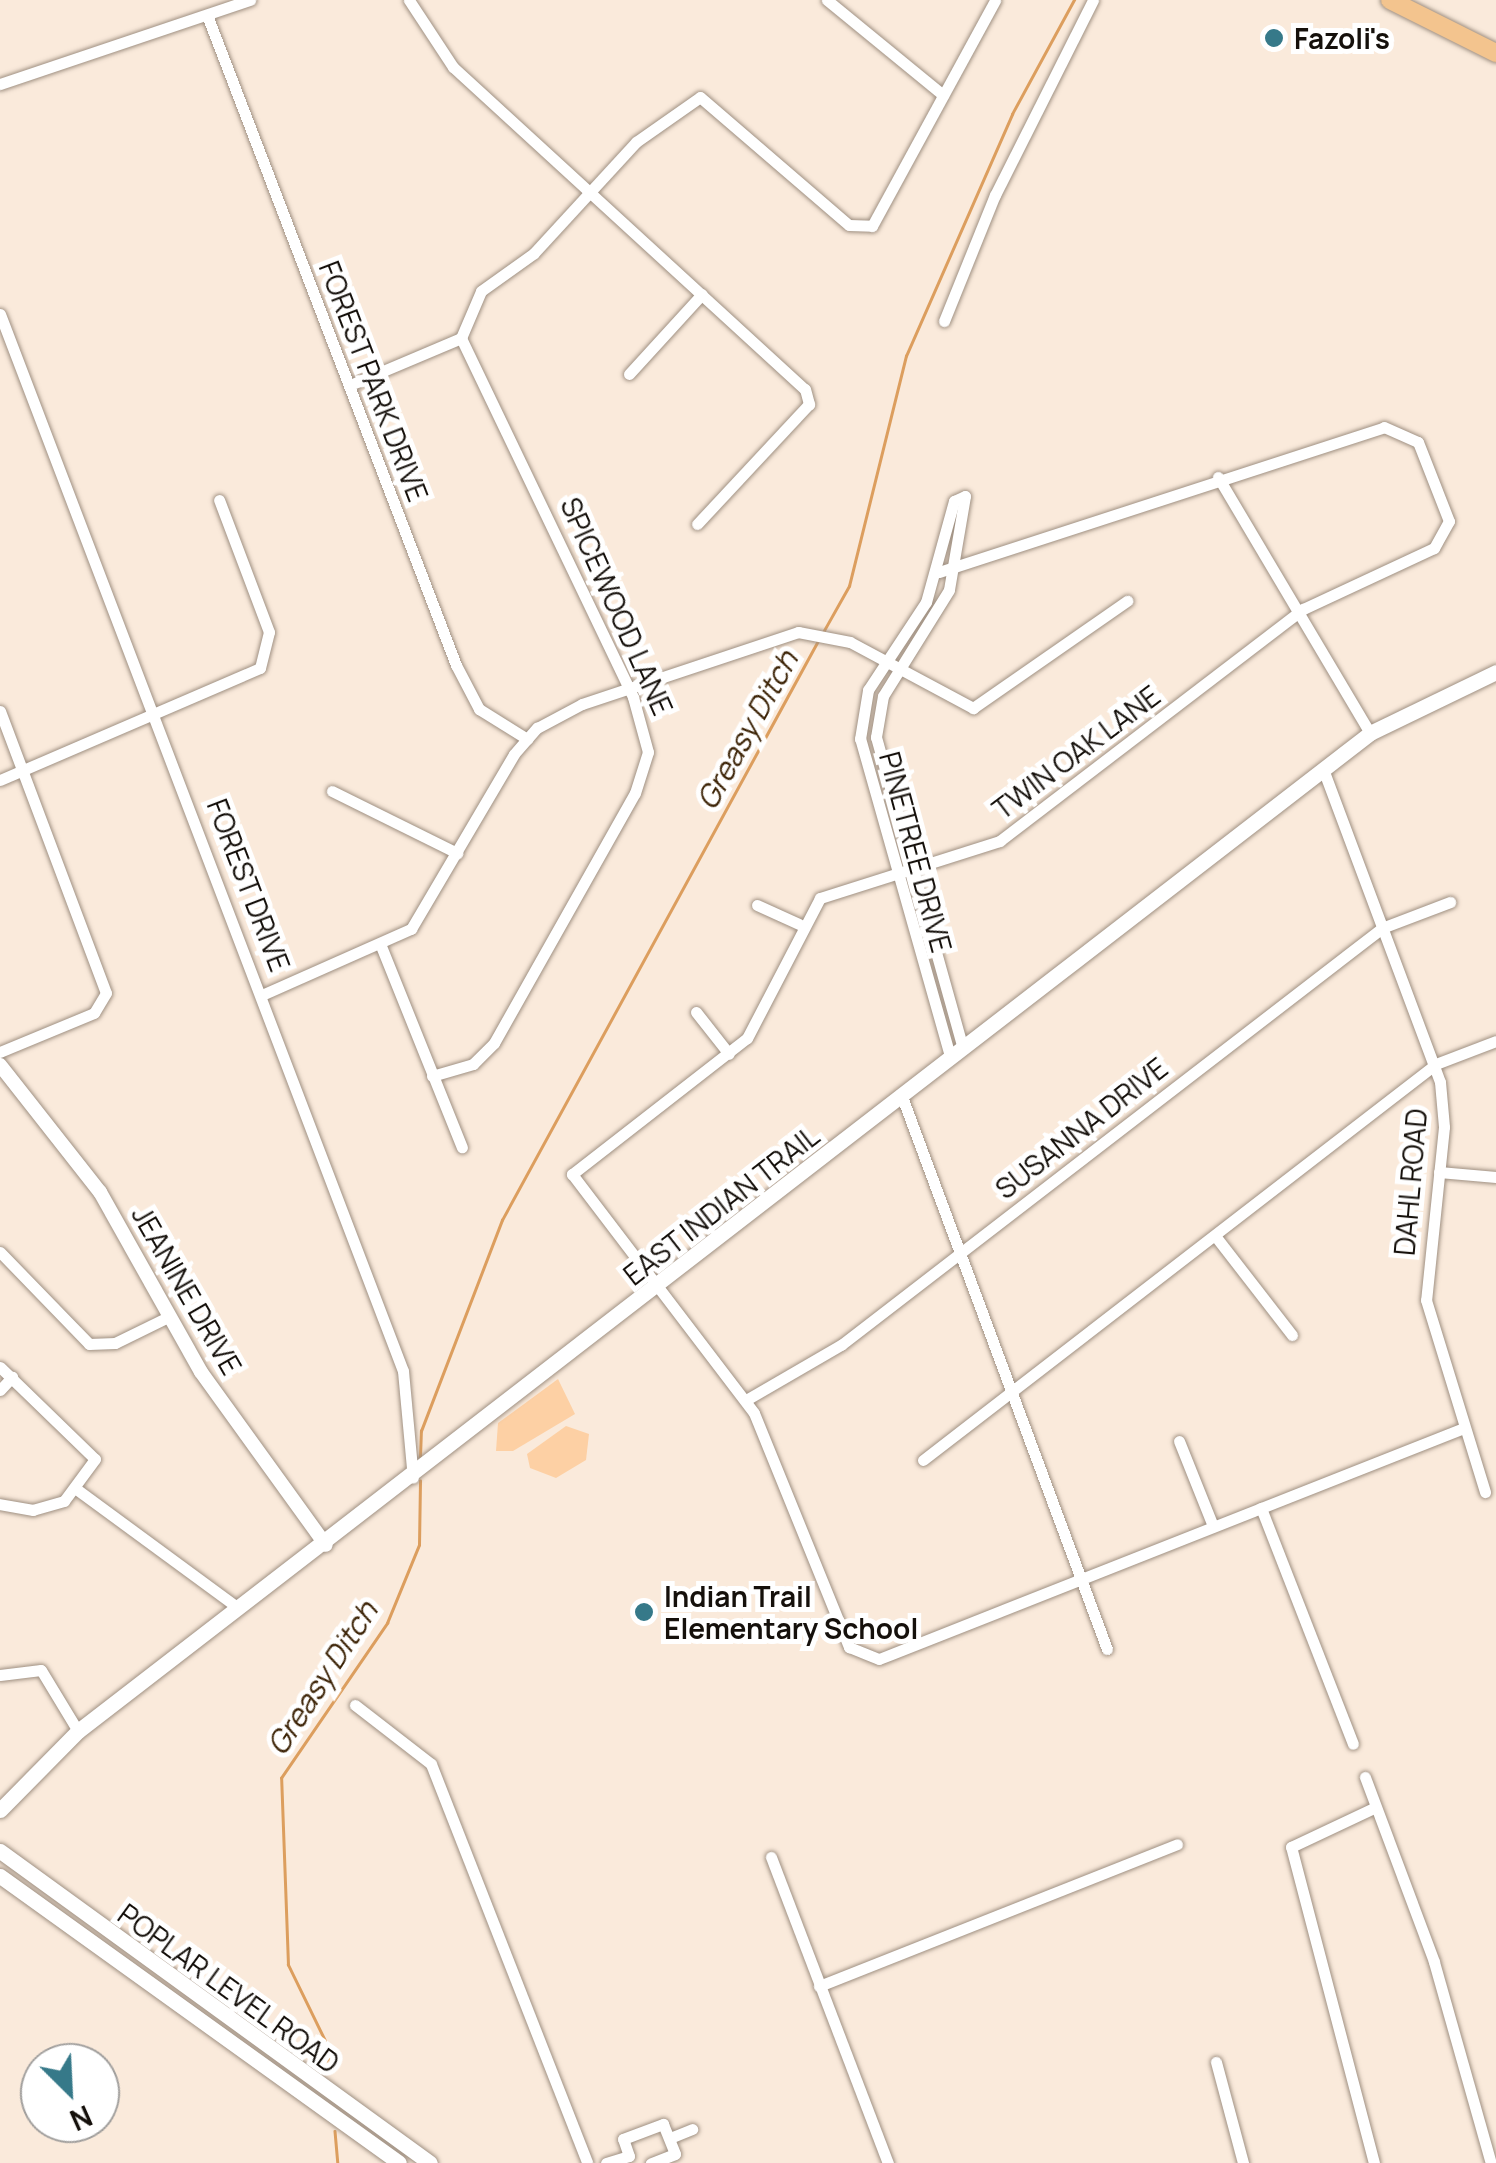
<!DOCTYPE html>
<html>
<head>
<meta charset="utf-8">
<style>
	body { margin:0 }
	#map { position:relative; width:1496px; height:2163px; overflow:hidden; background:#faeadb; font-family:Manrope,sans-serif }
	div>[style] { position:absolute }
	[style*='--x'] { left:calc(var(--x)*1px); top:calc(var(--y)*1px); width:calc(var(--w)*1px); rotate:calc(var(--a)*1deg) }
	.green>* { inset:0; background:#fdd0a4 }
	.stream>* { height:2.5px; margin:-1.25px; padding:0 1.25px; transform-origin:1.25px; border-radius:1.25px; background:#dc9e5e }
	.roads { filter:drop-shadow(0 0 2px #9f9082) drop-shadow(0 0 2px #9f9082) }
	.minor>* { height:11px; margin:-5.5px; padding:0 5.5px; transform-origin:5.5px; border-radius:5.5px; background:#fff }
	.tertiary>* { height:14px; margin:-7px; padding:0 7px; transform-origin:7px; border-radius:7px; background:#fff }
	.secondary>* { height:15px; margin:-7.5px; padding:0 7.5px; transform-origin:7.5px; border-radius:7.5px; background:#fff }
	.primary>* { height:18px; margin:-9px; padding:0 9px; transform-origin:9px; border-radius:9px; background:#f3c48e }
	.dots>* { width:28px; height:28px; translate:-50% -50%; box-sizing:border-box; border:5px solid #fff; border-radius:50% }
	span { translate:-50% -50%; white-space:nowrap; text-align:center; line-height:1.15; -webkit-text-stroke:10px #fff; paint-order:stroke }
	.poi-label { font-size:28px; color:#15100b; font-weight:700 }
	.left { translate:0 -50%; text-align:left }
	.street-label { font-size:28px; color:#15100b }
	.water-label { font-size:30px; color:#3d2407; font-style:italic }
	.north { position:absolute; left:20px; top:2043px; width:100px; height:100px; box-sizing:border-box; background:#fff; border:2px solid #a19f9d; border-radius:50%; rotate:156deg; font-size:28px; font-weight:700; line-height:40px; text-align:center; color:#15100b }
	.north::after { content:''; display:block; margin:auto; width:35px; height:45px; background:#367989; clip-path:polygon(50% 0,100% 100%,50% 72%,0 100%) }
</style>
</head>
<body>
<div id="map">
	<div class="green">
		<div style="clip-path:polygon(558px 1379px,575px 1414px,513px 1451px,496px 1451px,498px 1423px)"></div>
		<div style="clip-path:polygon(566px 1426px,589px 1434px,586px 1460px,556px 1478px,530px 1468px,527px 1454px)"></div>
	</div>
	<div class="stream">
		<div style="--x:822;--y:634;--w:55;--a:-60.6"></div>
		<div style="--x:849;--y:586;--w:237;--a:-76.1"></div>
		<div style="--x:906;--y:356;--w:264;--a:-66.3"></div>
		<div style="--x:1012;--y:114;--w:130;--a:-61.5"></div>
		<div style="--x:420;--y:1457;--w:26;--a:-88"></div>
		<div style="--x:421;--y:1431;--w:226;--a:-69"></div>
		<div style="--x:502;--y:1220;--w:660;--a:-61.38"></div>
		<div style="--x:329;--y:2072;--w:27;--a:-94"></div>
		<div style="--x:327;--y:2045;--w:89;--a:-116"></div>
		<div style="--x:288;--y:1965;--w:187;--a:-92.1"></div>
		<div style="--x:281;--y:1778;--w:188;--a:-55.6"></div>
		<div style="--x:387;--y:1623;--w:84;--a:-67.7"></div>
		<div style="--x:419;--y:1545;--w:64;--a:-89.1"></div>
		<div style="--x:335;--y:2131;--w:32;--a:85"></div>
	</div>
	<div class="roads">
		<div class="minor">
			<div style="--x:409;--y:0;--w:80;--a:56.7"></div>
			<div style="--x:453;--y:67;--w:477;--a:42.5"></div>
			<div style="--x:805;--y:389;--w:16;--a:75"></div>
			<div style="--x:809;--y:404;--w:164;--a:133"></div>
			<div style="--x:827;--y:0;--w:150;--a:39.3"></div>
			<div style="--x:207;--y:15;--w:696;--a:69.04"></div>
			<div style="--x:456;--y:665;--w:50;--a:62.4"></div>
			<div style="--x:479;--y:709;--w:57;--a:32"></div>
			<div style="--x:0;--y:84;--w:264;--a:-18.6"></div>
			<div style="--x:0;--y:314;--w:1131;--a:69.13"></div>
			<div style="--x:403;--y:1371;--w:107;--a:84.7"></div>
			<div style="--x:944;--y:321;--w:136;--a:-68"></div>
			<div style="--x:995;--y:195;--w:218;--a:-63.3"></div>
			<div style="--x:629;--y:374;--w:108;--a:-47.6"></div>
			<div style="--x:350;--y:385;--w:121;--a:-22.9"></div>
			<div style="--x:461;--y:338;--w:51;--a:-66.9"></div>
			<div style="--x:481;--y:291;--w:65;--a:-35.6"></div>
			<div style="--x:534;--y:253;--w:151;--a:-47.4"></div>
			<div style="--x:636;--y:142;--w:78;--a:-35.1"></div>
			<div style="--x:700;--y:97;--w:196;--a:40.7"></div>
			<div style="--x:849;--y:225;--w:23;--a:2"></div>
			<div style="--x:872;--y:226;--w:257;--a:-61.4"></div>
			<div style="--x:1218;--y:477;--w:298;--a:59.3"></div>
			<div style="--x:939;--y:572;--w:468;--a:-18"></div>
			<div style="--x:1384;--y:427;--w:37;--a:24"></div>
			<div style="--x:1418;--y:442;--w:85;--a:68.6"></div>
			<div style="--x:1449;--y:521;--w:31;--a:119"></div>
			<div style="--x:1434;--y:548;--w:145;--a:155"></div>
			<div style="--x:1303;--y:609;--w:382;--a:142.6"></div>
			<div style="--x:1000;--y:841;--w:189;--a:162.4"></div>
			<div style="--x:820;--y:898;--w:158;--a:117.5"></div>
			<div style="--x:747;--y:1038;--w:222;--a:142.1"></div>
			<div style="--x:572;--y:1174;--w:300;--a:52.7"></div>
			<div style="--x:754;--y:1413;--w:253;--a:67.9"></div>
			<div style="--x:849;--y:1647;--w:32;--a:22"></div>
			<div style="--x:879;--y:1659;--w:629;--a:-21.55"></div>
			<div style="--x:0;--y:711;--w:301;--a:69.4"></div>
			<div style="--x:106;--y:993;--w:23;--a:121"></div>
			<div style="--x:94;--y:1013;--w:102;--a:157.5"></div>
			<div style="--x:1323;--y:769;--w:334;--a:69.5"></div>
			<div style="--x:1440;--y:1082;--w:45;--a:84.9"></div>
			<div style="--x:1444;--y:1127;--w:174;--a:95.9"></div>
			<div style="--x:1426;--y:1300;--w:201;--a:72.9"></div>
			<div style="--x:0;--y:780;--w:283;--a:-23.3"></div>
			<div style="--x:260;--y:668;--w:37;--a:-76"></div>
			<div style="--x:269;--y:632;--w:141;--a:-110.7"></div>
			<div style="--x:332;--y:791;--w:140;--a:26.4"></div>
			<div style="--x:757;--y:905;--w:46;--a:24.3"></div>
			<div style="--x:381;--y:946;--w:217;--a:68.1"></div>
			<div style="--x:264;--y:994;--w:161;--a:-23.9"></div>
			<div style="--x:411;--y:929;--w:203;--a:-59.5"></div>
			<div style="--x:514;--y:754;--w:35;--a:-49"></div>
			<div style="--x:537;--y:728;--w:51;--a:-28.1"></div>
			<div style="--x:582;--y:704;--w:228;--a:-18.4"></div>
			<div style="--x:798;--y:632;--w:53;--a:10.9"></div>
			<div style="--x:850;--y:642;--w:140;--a:28.2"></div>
			<div style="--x:973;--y:708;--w:188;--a:-34.8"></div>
			<div style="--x:696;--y:1012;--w:53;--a:51.8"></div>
			<div style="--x:950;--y:1056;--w:330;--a:-105.8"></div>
			<div style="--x:860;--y:739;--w:50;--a:-80.7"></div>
			<div style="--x:868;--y:690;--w:105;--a:-56.6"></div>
			<div style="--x:926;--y:602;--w:105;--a:-74.5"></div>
			<div style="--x:954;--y:501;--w:12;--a:-24"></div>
			<div style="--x:965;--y:496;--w:95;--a:99.7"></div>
			<div style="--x:949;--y:590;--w:125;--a:121.9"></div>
			<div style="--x:883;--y:696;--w:42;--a:99.7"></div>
			<div style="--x:876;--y:737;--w:321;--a:74.4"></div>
			<div style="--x:432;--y:1076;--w:43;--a:-16.3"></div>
			<div style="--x:473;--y:1064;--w:30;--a:-45"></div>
			<div style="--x:494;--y:1043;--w:287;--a:-60.6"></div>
			<div style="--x:635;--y:793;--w:43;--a:-72.4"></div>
			<div style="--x:648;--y:752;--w:57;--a:-105.3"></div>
			<div style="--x:633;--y:697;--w:398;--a:-115.6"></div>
			<div style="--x:901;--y:1094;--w:592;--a:69.64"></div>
			<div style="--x:1439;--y:1172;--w:57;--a:5"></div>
			<div style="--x:1216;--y:1237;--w:124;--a:52.2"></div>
			<div style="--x:0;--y:1252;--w:128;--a:45.9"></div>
			<div style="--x:89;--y:1344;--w:26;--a:-2"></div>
			<div style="--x:115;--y:1343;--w:61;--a:-26.1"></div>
			<div style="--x:0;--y:1367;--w:132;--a:44.1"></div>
			<div style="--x:95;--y:1459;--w:52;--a:126.4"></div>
			<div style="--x:64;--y:1501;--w:32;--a:164"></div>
			<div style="--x:33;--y:1510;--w:34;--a:-170"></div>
			<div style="--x:0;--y:1390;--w:18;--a:-47"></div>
			<div style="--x:746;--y:1400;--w:110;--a:-30.1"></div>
			<div style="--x:841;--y:1345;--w:683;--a:-37.62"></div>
			<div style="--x:1382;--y:928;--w:73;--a:-20.9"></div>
			<div style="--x:1179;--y:1441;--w:92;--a:68.2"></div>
			<div style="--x:923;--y:1460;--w:648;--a:-37.67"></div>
			<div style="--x:1436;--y:1064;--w:64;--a:-21"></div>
			<div style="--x:79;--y:1491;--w:197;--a:36.3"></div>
			<div style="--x:1261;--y:1508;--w:253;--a:68.7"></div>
			<div style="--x:0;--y:1675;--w:41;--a:-7"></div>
			<div style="--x:41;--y:1670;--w:71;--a:58.8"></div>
			<div style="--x:355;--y:1705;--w:96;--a:37.8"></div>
			<div style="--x:431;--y:1764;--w:428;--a:68.6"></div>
			<div style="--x:1365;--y:1777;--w:197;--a:69.5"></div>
			<div style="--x:1434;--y:1962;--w:209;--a:74.2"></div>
			<div style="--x:771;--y:1857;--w:328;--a:69.1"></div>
			<div style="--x:819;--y:1986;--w:385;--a:-21.6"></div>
			<div style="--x:1216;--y:2062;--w:105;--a:75"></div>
			<div style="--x:670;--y:2138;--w:24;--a:-22"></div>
			<div style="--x:606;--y:2163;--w:24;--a:-17"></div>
			<div style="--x:629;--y:2156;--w:18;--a:-109"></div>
			<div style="--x:623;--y:2139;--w:43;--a:-20.6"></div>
			<div style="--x:663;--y:2124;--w:32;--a:68"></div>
			<div style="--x:675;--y:2154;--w:26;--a:159"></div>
			<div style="--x:1374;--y:2163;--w:327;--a:-104.7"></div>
			<div style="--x:1291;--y:1847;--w:92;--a:-25.2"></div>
		</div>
		<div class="tertiary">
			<div style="--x:0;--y:1065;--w:162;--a:51.8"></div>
			<div style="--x:100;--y:1192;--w:206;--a:60.7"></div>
			<div style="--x:201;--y:1372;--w:213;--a:54.2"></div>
		</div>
		<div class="secondary">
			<div style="--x:0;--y:1810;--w:111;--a:-45.4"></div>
			<div style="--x:78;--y:1731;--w:1633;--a:-37.68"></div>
			<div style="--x:1370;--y:733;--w:140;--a:-25.8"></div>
			<div style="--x:0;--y:1851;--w:531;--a:35.96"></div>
			<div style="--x:0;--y:1876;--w:491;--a:35.7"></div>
		</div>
		<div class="primary">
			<div style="--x:1390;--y:0;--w:119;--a:26.6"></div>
		</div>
	</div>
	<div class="dots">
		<div style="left:1274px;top:38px;background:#367989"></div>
		<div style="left:644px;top:1612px;background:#367989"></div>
	</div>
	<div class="poi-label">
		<span class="left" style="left:1294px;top:38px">Fazoli's</span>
		<span class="left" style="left:664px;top:1612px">Indian Trail<br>Elementary School</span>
	</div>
	<div class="street-label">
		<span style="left:374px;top:381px;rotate:69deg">FOREST PARK DRIVE</span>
		<span style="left:617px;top:606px;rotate:66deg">SPICEWOOD LANE</span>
		<span style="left:1076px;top:752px;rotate:-37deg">TWIN OAK LANE</span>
		<span style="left:916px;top:852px;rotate:75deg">PINETREE DRIVE</span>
		<span style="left:249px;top:885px;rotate:69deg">FOREST DRIVE</span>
		<span style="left:1081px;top:1128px;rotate:-38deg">SUSANNA DRIVE</span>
		<span style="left:1410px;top:1182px;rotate:-85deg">DAHL ROAD</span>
		<span style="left:721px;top:1205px;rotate:-38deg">EAST INDIAN TRAIL</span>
		<span style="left:187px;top:1290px;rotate:60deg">JEANINE DRIVE</span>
		<span style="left:229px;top:1988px;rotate:36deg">POPLAR LEVEL ROAD</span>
	</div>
	<div class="water-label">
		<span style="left:747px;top:730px;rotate:-61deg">Greasy Ditch</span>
		<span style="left:322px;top:1678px;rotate:-57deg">Greasy Ditch</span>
	</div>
	<div class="north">N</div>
</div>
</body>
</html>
